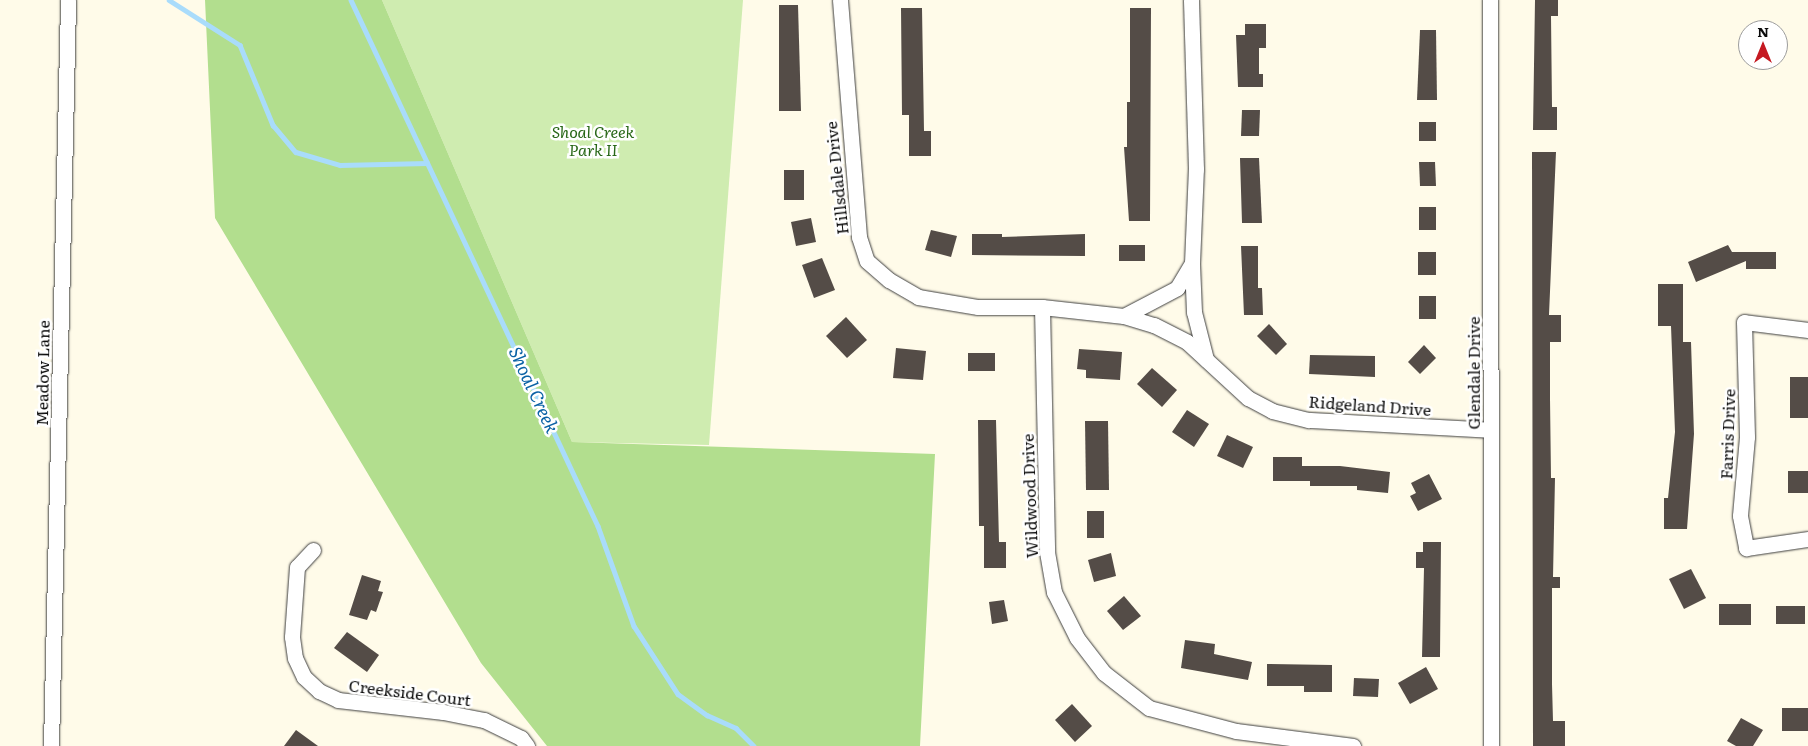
<!DOCTYPE html>
<html>
<head>
<meta charset="utf-8">
<style>
	body { margin:0 }
	#map { position:relative; width:1808px; height:746px; overflow:hidden; background:#fffbe9; font-family:Literata,serif }
	div>[style] { position:absolute }
	[style*='--x'] { left:calc(var(--x)*1px); top:calc(var(--y)*1px); width:calc(var(--w)*1px); rotate:calc(var(--a)*1deg) }
	.green>* { inset:0; background:#cfecb0 }
	.forest>* { inset:0; background:#b2de8e }
	.stream>* { height:4.5px; margin:-2.25px; padding:0 2.25px; transform-origin:2.25px; border-radius:2.25px; background:#a9dcfb }
	.building>* { inset:0; background:#544c47 }
	.roads { filter:drop-shadow(0 0 1px #3e3e3e) drop-shadow(0 0 1px #3e3e3e) }
	.minor>* { height:15px; margin:-7.5px; padding:0 7.5px; transform-origin:7.5px; border-radius:7.5px; background:#fff }
	span { translate:-50% -50%; white-space:nowrap; text-align:center; line-height:1.15; -webkit-text-stroke:5px #fff; paint-order:stroke }
	.park-label { font-size:16px; color:#286717; font-style:italic }
	.street-label { font-size:16px; color:#0b0b0b }
	.water-label { font-size:18px; color:#0b62a5; font-style:italic }
	.north { position:absolute; left:1738px; top:20px; width:50px; height:50px; box-sizing:border-box; background:#fff; border:1px solid #9d9d9d; border-radius:50%; rotate:0deg; font-size:14px; font-weight:700; line-height:20px; text-align:center; color:#0b0b0b }
	.north::after { content:''; display:block; margin:auto; width:18px; height:22px; background:#c51921; clip-path:polygon(50% 0,100% 100%,50% 72%,0 100%) }
</style>
</head>
<body>
<div id="map">
	<div class="green">
		<div style="clip-path:polygon(382px 0,743px 0,709px 445px,572px 442px)"></div>
	</div>
	<div class="forest">
		<div style="clip-path:polygon(205px 0,382px 0,572px 442px,935px 454px,920px 746px,547px 746px,481px 663px,215px 218px)"></div>
	</div>
	<div class="stream">
		<div style="--x:169;--y:0;--w:84;--a:32.4"></div>
		<div style="--x:240;--y:45;--w:87;--a:67.6"></div>
		<div style="--x:273;--y:125;--w:35;--a:50"></div>
		<div style="--x:296;--y:152;--w:46;--a:16.5"></div>
		<div style="--x:340;--y:165;--w:87;--a:-1.3"></div>
		<div style="--x:351;--y:0;--w:581;--a:64.85"></div>
		<div style="--x:598;--y:526;--w:106;--a:70.2"></div>
		<div style="--x:634;--y:626;--w:81;--a:57.1"></div>
		<div style="--x:678;--y:694;--w:36;--a:36"></div>
		<div style="--x:707;--y:715;--w:32;--a:24"></div>
		<div style="--x:736;--y:728;--w:25;--a:45"></div>
	</div>
	<div class="building">
		<div style="clip-path:polygon(1535px 0,1558px 0,1558px 16px,1551px 16px,1552px 107px,1557px 107px,1557px 130px,1533px 130px)"></div>
		<div style="clip-path:polygon(779px 5px,798px 5px,801px 111px,779px 111px)"></div>
		<div style="clip-path:polygon(901px 8px,922px 8px,924px 131px,931px 131px,931px 156px,909px 156px,909px 115px,902px 115px)"></div>
		<div style="clip-path:polygon(1130px 8px,1151px 8px,1150px 221px,1129px 221px,1124px 147px,1127px 147px,1127px 102px,1130px 102px)"></div>
		<div style="clip-path:polygon(1245px 24px,1266px 24px,1266px 48px,1259px 48px,1259px 74px,1263px 74px,1263px 87px,1238px 87px,1236px 35px,1245px 35px)"></div>
		<div style="clip-path:polygon(1420px 30px,1436px 30px,1437px 100px,1417px 100px)"></div>
		<div style="clip-path:polygon(1242px 110px,1260px 110px,1259px 136px,1241px 136px)"></div>
		<div style="clip-path:polygon(1419px 122px,1436px 122px,1436px 141px,1419px 141px)"></div>
		<div style="clip-path:polygon(1532px 152px,1556px 152px,1549px 315px,1561px 315px,1561px 342px,1550px 342px,1550px 398px,1551px 478px,1555px 478px,1553px 577px,1560px 577px,1560px 588px,1552px 588px,1552px 684px,1553px 721px,1565px 721px,1565px 746px,1533px 746px)"></div>
		<div style="clip-path:polygon(1240px 158px,1259px 158px,1262px 223px,1242px 223px)"></div>
		<div style="clip-path:polygon(1419px 162px,1435px 162px,1436px 186px,1420px 186px)"></div>
		<div style="clip-path:polygon(784px 170px,804px 170px,804px 200px,784px 200px)"></div>
		<div style="clip-path:polygon(1419px 207px,1436px 207px,1436px 230px,1419px 230px)"></div>
		<div style="clip-path:polygon(811px 218px,816px 242px,796px 246px,791px 222px)"></div>
		<div style="clip-path:polygon(931px 230px,957px 236px,951px 257px,925px 250px)"></div>
		<div style="clip-path:polygon(972px 234px,1002px 234px,1002px 237px,1085px 234px,1085px 256px,972px 255px)"></div>
		<div style="clip-path:polygon(1119px 245px,1145px 245px,1145px 261px,1119px 261px)"></div>
		<div style="clip-path:polygon(1728px 245px,1732px 252px,1776px 252px,1776px 269px,1746px 269px,1746px 261px,1696px 282px,1688px 262px)"></div>
		<div style="clip-path:polygon(1241px 246px,1258px 246px,1258px 288px,1262px 288px,1263px 315px,1244px 315px)"></div>
		<div style="clip-path:polygon(1418px 252px,1436px 252px,1436px 275px,1418px 275px)"></div>
		<div style="clip-path:polygon(822px 258px,835px 290px,814px 298px,802px 265px)"></div>
		<div style="clip-path:polygon(1658px 284px,1683px 284px,1683px 342px,1691px 342px,1694px 434px,1687px 529px,1664px 529px,1664px 498px,1668px 498px,1675px 432px,1671px 326px,1658px 326px)"></div>
		<div style="clip-path:polygon(1419px 296px,1436px 296px,1436px 319px,1419px 319px)"></div>
		<div style="clip-path:polygon(846px 317px,867px 340px,847px 358px,826px 336px)"></div>
		<div style="clip-path:polygon(1269px 324px,1287px 344px,1276px 355px,1257px 336px)"></div>
		<div style="clip-path:polygon(1424px 345px,1436px 358px,1420px 374px,1408px 362px)"></div>
		<div style="clip-path:polygon(896px 348px,926px 351px,923px 380px,893px 378px)"></div>
		<div style="clip-path:polygon(1079px 349px,1122px 352px,1120px 380px,1086px 378px,1086px 370px,1077px 369px)"></div>
		<div style="clip-path:polygon(968px 353px,995px 353px,995px 371px,968px 371px)"></div>
		<div style="clip-path:polygon(1310px 355px,1375px 356px,1375px 377px,1309px 374px)"></div>
		<div style="clip-path:polygon(1152px 368px,1177px 390px,1162px 407px,1137px 384px)"></div>
		<div style="clip-path:polygon(1790px 377px,1808px 377px,1808px 418px,1790px 418px)"></div>
		<div style="clip-path:polygon(1187px 410px,1209px 424px,1194px 447px,1172px 432px)"></div>
		<div style="clip-path:polygon(978px 420px,996px 420px,999px 542px,1006px 542px,1006px 568px,984px 568px,984px 526px,979px 526px)"></div>
		<div style="clip-path:polygon(1085px 421px,1108px 421px,1109px 490px,1086px 490px)"></div>
		<div style="clip-path:polygon(1227px 435px,1253px 447px,1243px 468px,1217px 456px)"></div>
		<div style="clip-path:polygon(1273px 457px,1302px 457px,1302px 466px,1340px 466px,1390px 472px,1388px 493px,1357px 490px,1357px 486px,1310px 486px,1310px 481px,1273px 481px)"></div>
		<div style="clip-path:polygon(1788px 471px,1808px 471px,1808px 493px,1788px 493px)"></div>
		<div style="clip-path:polygon(1429px 474px,1442px 499px,1418px 511px,1410px 496px,1416px 493px,1411px 483px)"></div>
		<div style="clip-path:polygon(1087px 511px,1104px 511px,1104px 538px,1087px 538px)"></div>
		<div style="clip-path:polygon(1423px 542px,1441px 542px,1440px 657px,1422px 657px,1424px 568px,1416px 568px,1416px 552px,1423px 552px)"></div>
		<div style="clip-path:polygon(1111px 553px,1116px 576px,1094px 582px,1088px 560px)"></div>
		<div style="clip-path:polygon(1691px 569px,1706px 598px,1684px 609px,1669px 579px)"></div>
		<div style="clip-path:polygon(362px 575px,381px 581px,378px 591px,383px 592px,376px 612px,371px 610px,367px 620px,349px 615px)"></div>
		<div style="clip-path:polygon(1124px 596px,1141px 616px,1123px 630px,1107px 611px)"></div>
		<div style="clip-path:polygon(1004px 600px,1008px 621px,992px 624px,989px 602px)"></div>
		<div style="clip-path:polygon(1719px 604px,1751px 604px,1751px 625px,1719px 625px)"></div>
		<div style="clip-path:polygon(1776px 606px,1805px 606px,1805px 624px,1776px 624px)"></div>
		<div style="clip-path:polygon(347px 632px,379px 655px,367px 672px,334px 648px)"></div>
		<div style="clip-path:polygon(1185px 640px,1215px 644px,1214px 654px,1252px 662px,1248px 680px,1181px 668px)"></div>
		<div style="clip-path:polygon(1267px 664px,1332px 665px,1332px 692px,1304px 692px,1304px 686px,1267px 686px)"></div>
		<div style="clip-path:polygon(1426px 667px,1438px 689px,1410px 704px,1398px 683px)"></div>
		<div style="clip-path:polygon(1354px 678px,1379px 679px,1378px 697px,1353px 696px)"></div>
		<div style="clip-path:polygon(1072px 704px,1092px 726px,1075px 742px,1055px 720px)"></div>
		<div style="clip-path:polygon(1782px 708px,1808px 708px,1808px 731px,1782px 731px)"></div>
		<div style="clip-path:polygon(1741px 718px,1763px 730px,1753px 746px,1736px 746px,1727px 741px)"></div>
		<div style="clip-path:polygon(296px 730px,318px 746px,284px 746px)"></div>
	</div>
	<div class="roads">
		<div class="minor">
			<div style="--x:840;--y:0;--w:238;--a:85.4"></div>
			<div style="--x:859;--y:237;--w:25;--a:72"></div>
			<div style="--x:867;--y:261;--w:29;--a:41"></div>
			<div style="--x:889;--y:280;--w:34;--a:30"></div>
			<div style="--x:918;--y:297;--w:61;--a:9.5"></div>
			<div style="--x:978;--y:307;--w:64;--a:0"></div>
			<div style="--x:1042;--y:307;--w:82;--a:6.3"></div>
			<div style="--x:1124;--y:316;--w:31;--a:17"></div>
			<div style="--x:1154;--y:325;--w:37;--a:27"></div>
			<div style="--x:1187;--y:342;--w:83;--a:42.6"></div>
			<div style="--x:1248;--y:398;--w:27;--a:28"></div>
			<div style="--x:1272;--y:411;--w:38;--a:14"></div>
			<div style="--x:1309;--y:420;--w:182;--a:3.1"></div>
			<div style="--x:1490;--y:0;--w:746;--a:89.92"></div>
			<div style="--x:1192;--y:264;--w:48;--a:87.6"></div>
			<div style="--x:1194;--y:312;--w:49;--a:75.7"></div>
			<div style="--x:1042;--y:307;--w:245;--a:88.8"></div>
			<div style="--x:1047;--y:552;--w:41;--a:80.1"></div>
			<div style="--x:1054;--y:592;--w:51;--a:63.4"></div>
			<div style="--x:1077;--y:638;--w:44;--a:52.4"></div>
			<div style="--x:1104;--y:673;--w:57;--a:37.9"></div>
			<div style="--x:1149;--y:708;--w:90;--a:14.8"></div>
			<div style="--x:1236;--y:731;--w:118;--a:7.3"></div>
			<div style="--x:1124;--y:316;--w:60;--a:-27.8"></div>
			<div style="--x:1177;--y:288;--w:29;--a:-59"></div>
			<div style="--x:1192;--y:263;--w:94;--a:-87.6"></div>
			<div style="--x:1196;--y:169;--w:169;--a:-91.7"></div>
			<div style="--x:1808;--y:330;--w:64;--a:-172.9"></div>
			<div style="--x:1744;--y:322;--w:115;--a:88.5"></div>
			<div style="--x:1747;--y:437;--w:79;--a:95.1"></div>
			<div style="--x:1740;--y:516;--w:33;--a:79"></div>
			<div style="--x:1746;--y:548;--w:63;--a:-8.3"></div>
			<div style="--x:313;--y:550;--w:23;--a:133"></div>
			<div style="--x:297;--y:567;--w:70;--a:94.1"></div>
			<div style="--x:292;--y:637;--w:21;--a:82"></div>
			<div style="--x:295;--y:658;--w:21;--a:65"></div>
			<div style="--x:304;--y:677;--w:21;--a:43"></div>
			<div style="--x:319;--y:691;--w:21;--a:25"></div>
			<div style="--x:338;--y:700;--w:106;--a:6.5"></div>
			<div style="--x:443;--y:712;--w:42;--a:11"></div>
			<div style="--x:484;--y:720;--w:41;--a:25.9"></div>
			<div style="--x:521;--y:738;--w:10;--a:53"></div>
			<div style="--x:51;--y:746;--w:746;--a:-88.69"></div>
		</div>
	</div>
	<div class="park-label">
		<span style="left:593px;top:140px">Shoal Creek<br>Park II</span>
	</div>
	<div class="street-label">
		<span style="left:836px;top:178px;rotate:-96deg">Hillsdale Drive</span>
		<span style="left:42px;top:373px;rotate:-89deg">Meadow Lane</span>
		<span style="left:1473px;top:373px;rotate:-90deg">Glendale Drive</span>
		<span style="left:1370px;top:405px;rotate:4deg">Ridgeland Drive</span>
		<span style="left:1727px;top:434px;rotate:-88deg">Farris Drive</span>
		<span style="left:1029px;top:496px;rotate:-92deg">Wildwood Drive</span>
		<span style="left:410px;top:692px;rotate:7deg">Creekside Court</span>
	</div>
	<div class="water-label">
		<span style="left:534px;top:390px;rotate:65deg">Shoal Creek</span>
	</div>
	<div class="north">N</div>
</div>
</body>
</html>
